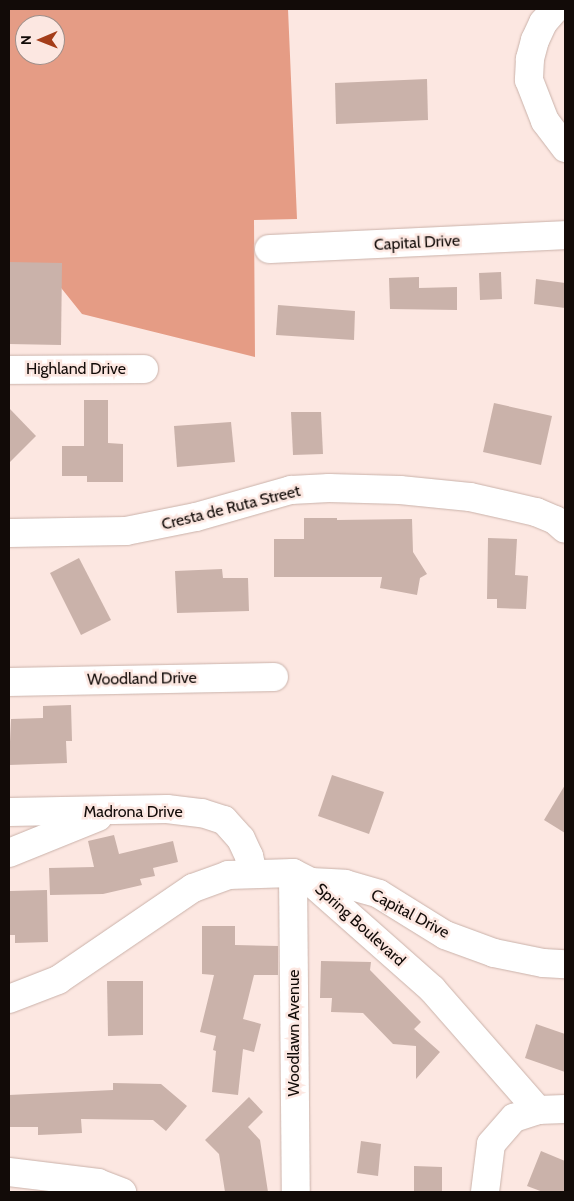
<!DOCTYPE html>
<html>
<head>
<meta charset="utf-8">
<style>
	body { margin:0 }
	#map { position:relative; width:574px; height:1201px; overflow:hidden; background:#fce7e1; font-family:Cabin,sans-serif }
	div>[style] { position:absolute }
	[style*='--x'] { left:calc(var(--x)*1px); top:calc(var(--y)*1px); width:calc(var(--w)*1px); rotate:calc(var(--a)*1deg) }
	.forest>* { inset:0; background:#e59c85 }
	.building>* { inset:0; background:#cab2aa }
	.roads { filter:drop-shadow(0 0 1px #cab2aa) drop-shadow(0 0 1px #cab2aa) }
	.minor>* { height:28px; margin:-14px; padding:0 14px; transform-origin:14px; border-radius:14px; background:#fff }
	span { translate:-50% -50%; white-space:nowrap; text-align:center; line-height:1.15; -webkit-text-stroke:5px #fce7e1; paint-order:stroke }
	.street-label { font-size:16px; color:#120b08 }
	.frame { position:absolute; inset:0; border:10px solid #120b08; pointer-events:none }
	.north { position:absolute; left:15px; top:15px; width:50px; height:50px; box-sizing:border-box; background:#fce7e1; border:1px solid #9e8f8a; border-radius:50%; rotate:269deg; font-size:14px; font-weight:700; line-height:20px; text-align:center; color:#120b08 }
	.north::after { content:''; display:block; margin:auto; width:18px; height:22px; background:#a43d19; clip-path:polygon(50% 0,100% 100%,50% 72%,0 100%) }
</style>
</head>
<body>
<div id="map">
	<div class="forest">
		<div style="clip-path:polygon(evenodd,9px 9px,288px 9px,297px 219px,254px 220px,255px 357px,82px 314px,50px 274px,9px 265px,9px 9px,25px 25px,55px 25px,55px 55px,25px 55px,25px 25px)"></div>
	</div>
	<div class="building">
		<div style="clip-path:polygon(427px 79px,428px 120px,336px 124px,335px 83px)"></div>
		<div style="clip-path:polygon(9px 262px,62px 263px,61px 345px,9px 344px)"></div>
		<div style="clip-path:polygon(501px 272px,502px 299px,480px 300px,479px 273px)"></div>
		<div style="clip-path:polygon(419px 277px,419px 288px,457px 287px,457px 310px,390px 309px,389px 278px)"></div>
		<div style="clip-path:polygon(536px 279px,565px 283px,565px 308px,534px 304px)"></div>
		<div style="clip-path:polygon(278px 305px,355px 311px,354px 340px,276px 335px)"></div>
		<div style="clip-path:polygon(84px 400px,108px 400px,108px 443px,123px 444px,123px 482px,87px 482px,87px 476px,62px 476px,62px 446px,84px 446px)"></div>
		<div style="clip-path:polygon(494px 403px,552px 416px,541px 465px,483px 452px)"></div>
		<div style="clip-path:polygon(9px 408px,36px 436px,9px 463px)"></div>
		<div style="clip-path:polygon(291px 412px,321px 412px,323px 454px,293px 455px)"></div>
		<div style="clip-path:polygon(231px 422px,235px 462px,177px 467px,174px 426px)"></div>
		<div style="clip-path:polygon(304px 518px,337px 518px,337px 520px,412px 519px,413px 552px,427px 574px,420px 578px,417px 595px,380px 588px,382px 577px,274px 577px,274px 539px,304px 539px)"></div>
		<div style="clip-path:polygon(488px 538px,517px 539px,515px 575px,528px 576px,526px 609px,497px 608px,497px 599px,487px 599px)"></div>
		<div style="clip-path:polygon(79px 558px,111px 620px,81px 635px,50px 573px)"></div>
		<div style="clip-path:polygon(222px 569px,223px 578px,248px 578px,249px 611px,177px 613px,175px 571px)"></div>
		<div style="clip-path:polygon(71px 705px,72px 741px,66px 741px,67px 763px,9px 765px,11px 719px,43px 718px,43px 706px)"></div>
		<div style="clip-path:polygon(332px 775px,384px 792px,369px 834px,318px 816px)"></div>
		<div style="clip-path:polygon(565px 785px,565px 833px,544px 820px)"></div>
		<div style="clip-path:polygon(114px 835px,119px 854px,173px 841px,178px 862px,153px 868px,155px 876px,140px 879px,142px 885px,103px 894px,50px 895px,49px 868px,94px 867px,88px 841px)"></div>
		<div style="clip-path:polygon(47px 890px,48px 942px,15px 943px,15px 935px,9px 935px,10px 891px)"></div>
		<div style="clip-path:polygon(202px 926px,235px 926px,235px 945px,278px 946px,278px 975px,254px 975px,243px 1019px,261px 1024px,254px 1052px,243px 1049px,238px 1095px,212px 1092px,216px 1051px,213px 1050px,216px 1036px,200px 1032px,214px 975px,202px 974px)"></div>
		<div style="clip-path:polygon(321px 961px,371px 962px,370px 970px,421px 1022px,414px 1029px,440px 1052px,416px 1079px,416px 1046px,393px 1044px,363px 1013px,331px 1012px,332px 998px,320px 998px)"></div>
		<div style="clip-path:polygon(107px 981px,143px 981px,143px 1035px,108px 1036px)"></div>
		<div style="clip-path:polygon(536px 1024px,565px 1034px,565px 1072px,525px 1058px)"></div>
		<div style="clip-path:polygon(113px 1083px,161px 1084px,187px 1106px,166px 1131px,153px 1120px,81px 1119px,82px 1133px,38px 1135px,38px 1127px,9px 1127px,9px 1095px,113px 1090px)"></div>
		<div style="clip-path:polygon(249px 1097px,263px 1112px,248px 1127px,260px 1140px,268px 1192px,225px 1192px,219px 1154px,205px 1140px)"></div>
		<div style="clip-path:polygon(361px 1141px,381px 1144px,378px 1176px,357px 1173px)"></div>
		<div style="clip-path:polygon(541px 1151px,565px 1161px,565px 1192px,543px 1192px,527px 1186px)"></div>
		<div style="clip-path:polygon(414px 1166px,442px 1167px,442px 1192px,414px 1192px)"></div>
	</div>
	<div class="roads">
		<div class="minor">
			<div style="--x:555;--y:9;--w:18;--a:131"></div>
			<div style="--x:543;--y:23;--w:19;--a:115"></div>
			<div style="--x:535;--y:40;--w:20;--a:105"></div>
			<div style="--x:530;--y:59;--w:21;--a:93"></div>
			<div style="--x:529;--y:80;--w:44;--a:68.7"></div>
			<div style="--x:545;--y:121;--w:34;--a:53"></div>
			<div style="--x:269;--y:249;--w:296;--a:-2.7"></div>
			<div style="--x:9;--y:370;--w:135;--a:-0.4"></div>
			<div style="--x:9;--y:533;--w:117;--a:-1"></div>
			<div style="--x:126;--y:531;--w:71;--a:-11.3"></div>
			<div style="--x:196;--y:517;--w:99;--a:-15.9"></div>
			<div style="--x:291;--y:490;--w:38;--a:-3"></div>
			<div style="--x:329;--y:488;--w:71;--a:1.6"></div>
			<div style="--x:400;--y:490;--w:70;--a:5.7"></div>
			<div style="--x:470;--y:497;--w:68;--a:12.8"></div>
			<div style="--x:536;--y:512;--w:21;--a:23"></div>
			<div style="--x:555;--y:520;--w:13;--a:42"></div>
			<div style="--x:9;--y:682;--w:265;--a:-1.1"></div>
			<div style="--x:9;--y:812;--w:158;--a:-1.1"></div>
			<div style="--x:167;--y:809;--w:35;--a:7"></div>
			<div style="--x:202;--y:813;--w:23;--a:18"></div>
			<div style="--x:224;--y:820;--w:25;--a:48"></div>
			<div style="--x:241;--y:839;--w:19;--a:65"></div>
			<div style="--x:249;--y:856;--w:18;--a:77"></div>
			<div style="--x:9;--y:853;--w:96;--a:-22"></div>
			<div style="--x:293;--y:873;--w:319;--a:89.5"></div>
			<div style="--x:311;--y:882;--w:34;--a:3"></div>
			<div style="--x:345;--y:884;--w:35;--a:16"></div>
			<div style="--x:379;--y:894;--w:78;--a:31.8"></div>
			<div style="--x:445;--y:935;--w:52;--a:20.2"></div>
			<div style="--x:494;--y:953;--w:50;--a:11.5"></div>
			<div style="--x:543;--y:963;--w:22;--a:3"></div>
			<div style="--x:9;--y:999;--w:53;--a:-21.2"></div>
			<div style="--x:58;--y:980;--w:163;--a:-34.3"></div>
			<div style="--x:193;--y:888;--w:37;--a:-20"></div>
			<div style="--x:228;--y:875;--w:65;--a:-1.8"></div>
			<div style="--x:293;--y:873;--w:20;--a:27"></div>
			<div style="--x:311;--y:882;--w:162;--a:41.5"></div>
			<div style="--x:432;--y:989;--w:161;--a:48.8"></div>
			<div style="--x:538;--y:1110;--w:27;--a:-2"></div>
			<div style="--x:9;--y:1172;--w:90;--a:7"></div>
			<div style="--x:98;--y:1183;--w:26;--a:21"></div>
			<div style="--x:485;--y:1192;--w:48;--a:-82.9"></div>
			<div style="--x:491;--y:1144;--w:35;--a:-49"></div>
			<div style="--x:514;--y:1118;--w:25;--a:-18"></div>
		</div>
	</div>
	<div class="street-label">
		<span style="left:417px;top:243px;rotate:-3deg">Capital Drive</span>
		<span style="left:76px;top:369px">Highland Drive</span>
		<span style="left:231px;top:508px;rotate:-14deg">Cresta de Ruta Street</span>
		<span style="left:142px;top:679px;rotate:-1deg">Woodland Drive</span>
		<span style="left:133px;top:812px">Madrona Drive</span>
		<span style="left:410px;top:914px;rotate:28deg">Capital Drive</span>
		<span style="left:360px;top:925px;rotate:42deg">Spring Boulevard</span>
		<span style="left:294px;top:1033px;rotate:-90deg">Woodlawn Avenue</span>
	</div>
	<div class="frame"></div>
	<div class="north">N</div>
</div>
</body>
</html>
